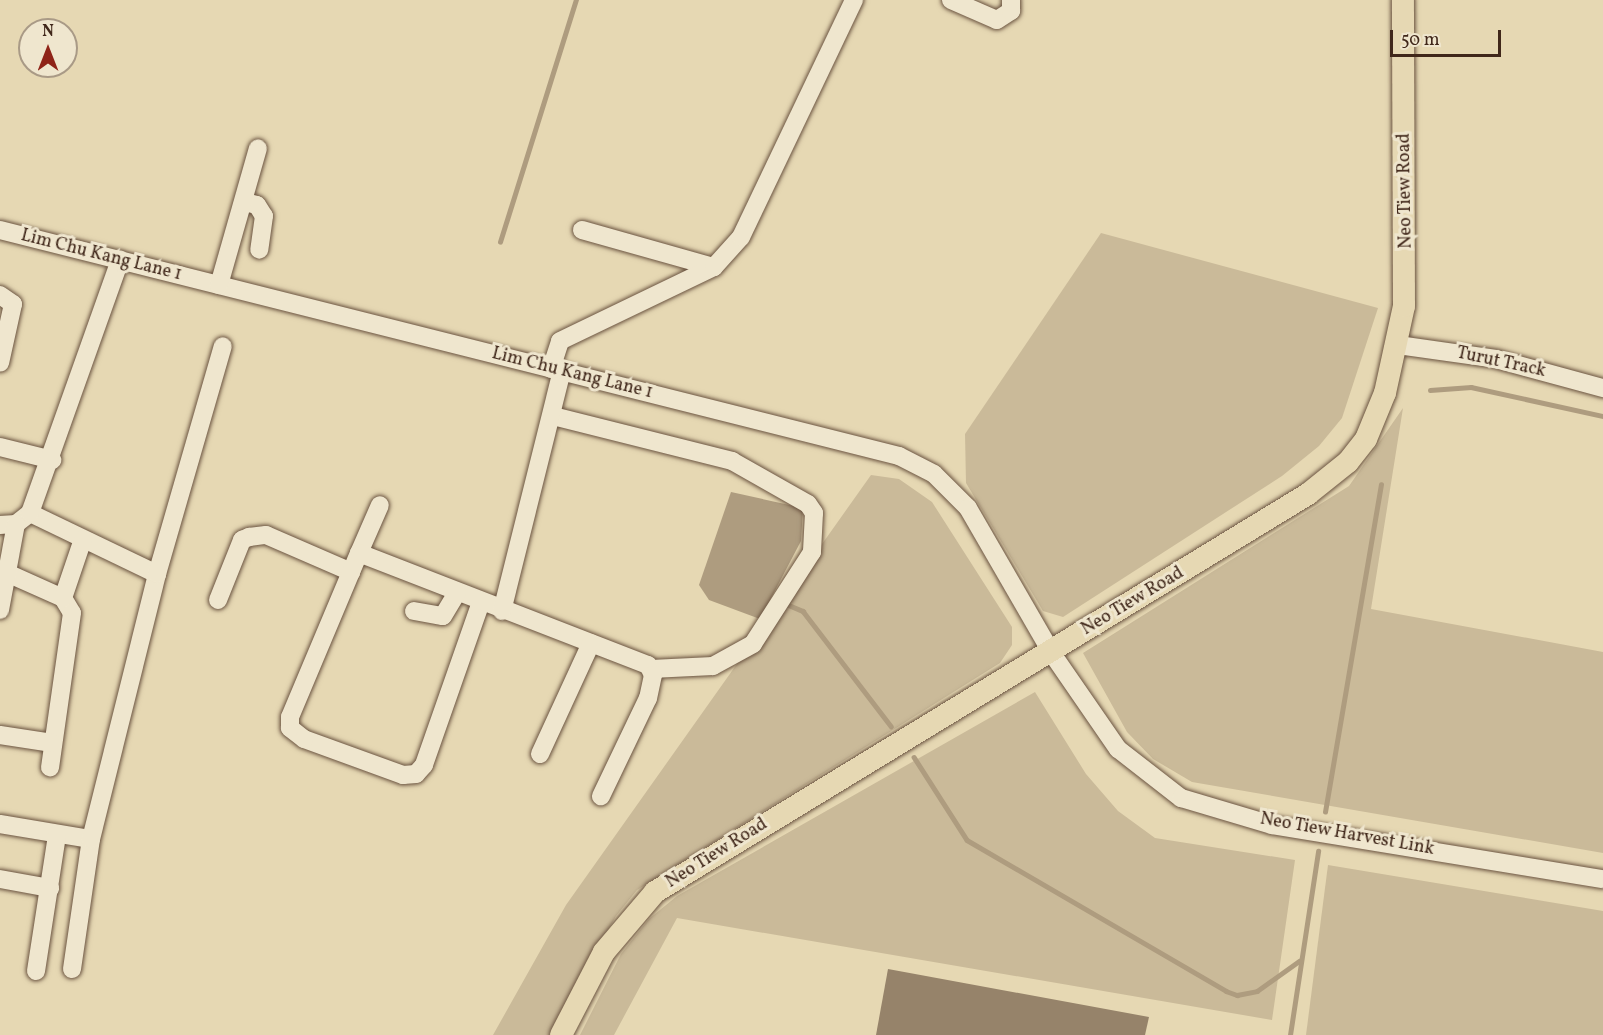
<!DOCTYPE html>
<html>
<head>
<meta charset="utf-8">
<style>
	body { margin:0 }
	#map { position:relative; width:1603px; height:1035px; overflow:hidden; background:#e6d8b3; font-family:Vollkorn,serif }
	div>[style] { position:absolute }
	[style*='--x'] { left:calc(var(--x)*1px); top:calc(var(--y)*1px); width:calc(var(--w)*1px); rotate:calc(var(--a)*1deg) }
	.green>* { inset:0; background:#caba99 }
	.water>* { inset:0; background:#ae9c7f }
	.stream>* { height:4.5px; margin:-2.25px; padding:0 2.25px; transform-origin:2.25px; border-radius:2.25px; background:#ae9c7f }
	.building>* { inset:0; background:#96836a }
	.roads { filter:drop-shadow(0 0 2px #6a5340) drop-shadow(0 0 2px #6a5340) }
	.minor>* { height:18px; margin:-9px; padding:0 9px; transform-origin:9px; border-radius:9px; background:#efe6ce }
	.major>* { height:22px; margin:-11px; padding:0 11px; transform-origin:11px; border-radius:11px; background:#e6d8b3 }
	span { translate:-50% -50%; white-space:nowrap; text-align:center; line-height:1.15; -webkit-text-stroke:6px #efe6ce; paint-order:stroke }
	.street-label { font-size:18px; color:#40271a }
	.north { position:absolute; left:18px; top:18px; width:60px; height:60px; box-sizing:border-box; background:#efe6ce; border:2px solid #a99a86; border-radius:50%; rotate:0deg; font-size:16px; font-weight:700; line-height:24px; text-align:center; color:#40271a }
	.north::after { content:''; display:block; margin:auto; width:21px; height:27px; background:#8f2418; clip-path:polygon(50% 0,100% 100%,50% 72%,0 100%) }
	.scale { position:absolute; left:1390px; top:30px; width:111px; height:27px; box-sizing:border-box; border:3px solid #40271a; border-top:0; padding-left:8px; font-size:18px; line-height:21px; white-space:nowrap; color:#40271a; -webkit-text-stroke:4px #efe6ce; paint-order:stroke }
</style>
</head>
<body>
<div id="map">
	<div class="green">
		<div style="clip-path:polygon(1101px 233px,1378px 308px,1342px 418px,1319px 446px,1282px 476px,1063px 617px,1043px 611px,966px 483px,965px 434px)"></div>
		<div style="clip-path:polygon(1403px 408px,1371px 609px,1603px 652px,1603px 853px,1192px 782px,1153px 759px,1127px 732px,1083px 653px,1349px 486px)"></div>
		<div style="clip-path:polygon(871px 475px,899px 479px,932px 502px,1012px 627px,1012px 645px,1000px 663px,637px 890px,616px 916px,549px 1035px,493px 1035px,566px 905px)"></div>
		<div style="clip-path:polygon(1035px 692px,1086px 774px,1118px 811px,1155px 838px,1295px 860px,1272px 1020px,677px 918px,614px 1035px,580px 1035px,621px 954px,649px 919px,677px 896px)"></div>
		<div style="clip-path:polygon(1328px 865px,1603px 911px,1603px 1035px,1306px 1035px)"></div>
	</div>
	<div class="water">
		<div style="clip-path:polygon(731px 492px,803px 508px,801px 541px,760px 619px,709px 600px,699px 585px)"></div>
	</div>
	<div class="stream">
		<div style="--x:500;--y:242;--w:254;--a:-72.6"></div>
		<div style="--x:1430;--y:390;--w:41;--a:-4.2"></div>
		<div style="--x:1471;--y:387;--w:135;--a:12.4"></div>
		<div style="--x:784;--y:603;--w:21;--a:23"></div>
		<div style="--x:803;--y:611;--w:145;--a:52.6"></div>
		<div style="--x:914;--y:757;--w:98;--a:57.4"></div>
		<div style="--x:967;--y:840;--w:300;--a:30.2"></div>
		<div style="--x:1226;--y:991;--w:12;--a:20"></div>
		<div style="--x:1237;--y:995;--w:20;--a:-11"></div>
		<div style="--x:1257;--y:991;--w:52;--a:-35.5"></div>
		<div style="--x:1325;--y:812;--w:332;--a:-80.3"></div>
		<div style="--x:1290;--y:1035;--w:186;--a:-81.3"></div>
	</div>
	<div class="building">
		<div style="clip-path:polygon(888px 969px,1149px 1017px,1145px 1035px,876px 1035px)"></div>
	</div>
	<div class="roads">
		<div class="minor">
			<div style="--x:951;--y:0;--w:50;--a:23.5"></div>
			<div style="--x:997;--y:20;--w:17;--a:-33"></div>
			<div style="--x:1011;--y:11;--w:11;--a:-90"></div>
			<div style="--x:245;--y:202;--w:12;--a:14"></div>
			<div style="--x:257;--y:205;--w:13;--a:58"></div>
			<div style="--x:264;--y:216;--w:34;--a:98"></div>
			<div style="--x:0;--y:230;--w:927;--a:14.11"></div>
			<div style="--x:899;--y:456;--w:39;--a:27"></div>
			<div style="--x:934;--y:474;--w:48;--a:45"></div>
			<div style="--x:968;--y:508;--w:166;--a:60"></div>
			<div style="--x:1051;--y:652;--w:118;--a:55.4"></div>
			<div style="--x:1118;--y:749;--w:80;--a:37.9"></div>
			<div style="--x:1181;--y:798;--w:95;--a:16.5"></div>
			<div style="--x:1272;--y:825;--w:335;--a:9.3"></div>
			<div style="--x:582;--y:230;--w:137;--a:15.7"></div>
			<div style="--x:219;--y:285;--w:142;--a:-74.1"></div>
			<div style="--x:0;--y:295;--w:16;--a:35"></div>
			<div style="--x:13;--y:304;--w:60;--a:102.4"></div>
			<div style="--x:1398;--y:345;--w:99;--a:8.1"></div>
			<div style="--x:1496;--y:359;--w:111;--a:15.2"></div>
			<div style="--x:551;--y:369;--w:29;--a:-72"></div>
			<div style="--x:560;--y:341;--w:171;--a:-25.7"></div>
			<div style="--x:714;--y:267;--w:40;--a:-48"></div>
			<div style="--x:741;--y:237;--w:263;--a:-64.5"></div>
			<div style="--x:553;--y:416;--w:185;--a:14.1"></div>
			<div style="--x:732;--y:461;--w:87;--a:29.5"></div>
			<div style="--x:808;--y:504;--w:11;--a:56"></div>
			<div style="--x:814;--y:513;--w:39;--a:93"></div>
			<div style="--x:812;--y:552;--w:109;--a:122.7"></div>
			<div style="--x:753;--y:644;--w:46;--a:151.2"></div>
			<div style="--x:713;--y:666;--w:62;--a:177.2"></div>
			<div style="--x:0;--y:447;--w:54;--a:14"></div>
			<div style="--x:30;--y:513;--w:141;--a:25.7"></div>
			<div style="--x:0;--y:525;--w:16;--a:-4"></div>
			<div style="--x:16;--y:524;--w:18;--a:-38"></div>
			<div style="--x:30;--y:513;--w:269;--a:-70.4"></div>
			<div style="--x:359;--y:553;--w:52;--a:-66.4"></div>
			<div style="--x:7;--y:573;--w:61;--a:24.1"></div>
			<div style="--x:63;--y:598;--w:17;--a:59"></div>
			<div style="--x:72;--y:613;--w:156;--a:98.1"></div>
			<div style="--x:63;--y:598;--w:62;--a:-71.3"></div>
			<div style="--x:218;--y:600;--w:65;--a:-68.2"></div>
			<div style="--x:242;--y:540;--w:8;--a:-23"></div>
			<div style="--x:249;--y:537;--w:17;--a:-7"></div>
			<div style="--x:266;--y:535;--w:93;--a:23.5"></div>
			<div style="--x:481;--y:602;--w:173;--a:109.3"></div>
			<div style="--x:424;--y:765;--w:12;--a:132"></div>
			<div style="--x:416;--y:774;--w:13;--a:176"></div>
			<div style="--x:403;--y:775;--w:105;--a:-160"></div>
			<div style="--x:304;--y:739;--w:18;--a:-142"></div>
			<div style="--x:290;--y:728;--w:11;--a:-90"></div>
			<div style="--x:290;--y:717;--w:178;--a:-67.2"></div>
			<div style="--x:359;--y:553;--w:310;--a:21.2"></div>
			<div style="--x:648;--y:665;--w:11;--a:63"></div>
			<div style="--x:653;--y:675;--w:24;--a:102"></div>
			<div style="--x:648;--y:698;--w:109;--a:115.6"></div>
			<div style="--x:0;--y:610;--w:87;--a:-79.5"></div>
			<div style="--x:414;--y:611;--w:29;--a:10"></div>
			<div style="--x:443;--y:616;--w:27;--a:-59"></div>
			<div style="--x:502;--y:611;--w:247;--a:-76"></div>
			<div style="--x:0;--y:735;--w:53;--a:8.7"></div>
			<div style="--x:540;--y:754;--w:122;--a:-65.3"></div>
			<div style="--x:0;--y:824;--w:92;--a:9.4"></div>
			<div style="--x:0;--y:879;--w:51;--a:10.2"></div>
			<div style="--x:72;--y:969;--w:131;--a:-81.7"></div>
			<div style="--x:91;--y:839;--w:273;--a:-76"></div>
			<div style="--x:157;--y:574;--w:237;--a:-73.9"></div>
			<div style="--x:36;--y:971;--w:138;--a:-81.2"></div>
		</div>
		<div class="major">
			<div style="--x:561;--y:1035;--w:93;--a:-62.6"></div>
			<div style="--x:604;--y:952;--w:79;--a:-49.6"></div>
			<div style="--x:655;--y:892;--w:765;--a:-31.36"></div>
			<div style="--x:1308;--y:494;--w:51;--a:-38.7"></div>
			<div style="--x:1348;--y:462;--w:29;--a:-52"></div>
			<div style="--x:1366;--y:439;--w:50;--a:-67.6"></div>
			<div style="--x:1385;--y:393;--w:89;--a:-77.7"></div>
			<div style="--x:1404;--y:306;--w:306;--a:-90.2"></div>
		</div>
	</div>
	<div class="street-label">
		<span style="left:1406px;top:191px;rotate:-91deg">Neo Tiew Road</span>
		<span style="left:101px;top:256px;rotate:14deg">Lim Chu Kang Lane 1</span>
		<span style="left:1501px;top:363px;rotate:12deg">Turut Track</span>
		<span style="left:572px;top:374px;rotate:14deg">Lim Chu Kang Lane 1</span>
		<span style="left:1133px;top:602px;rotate:-31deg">Neo Tiew Road</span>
		<span style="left:1347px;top:835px;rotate:10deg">Neo Tiew Harvest Link</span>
		<span style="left:717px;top:854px;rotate:-32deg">Neo Tiew Road</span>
	</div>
	<div class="north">N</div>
	<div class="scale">50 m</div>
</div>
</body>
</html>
